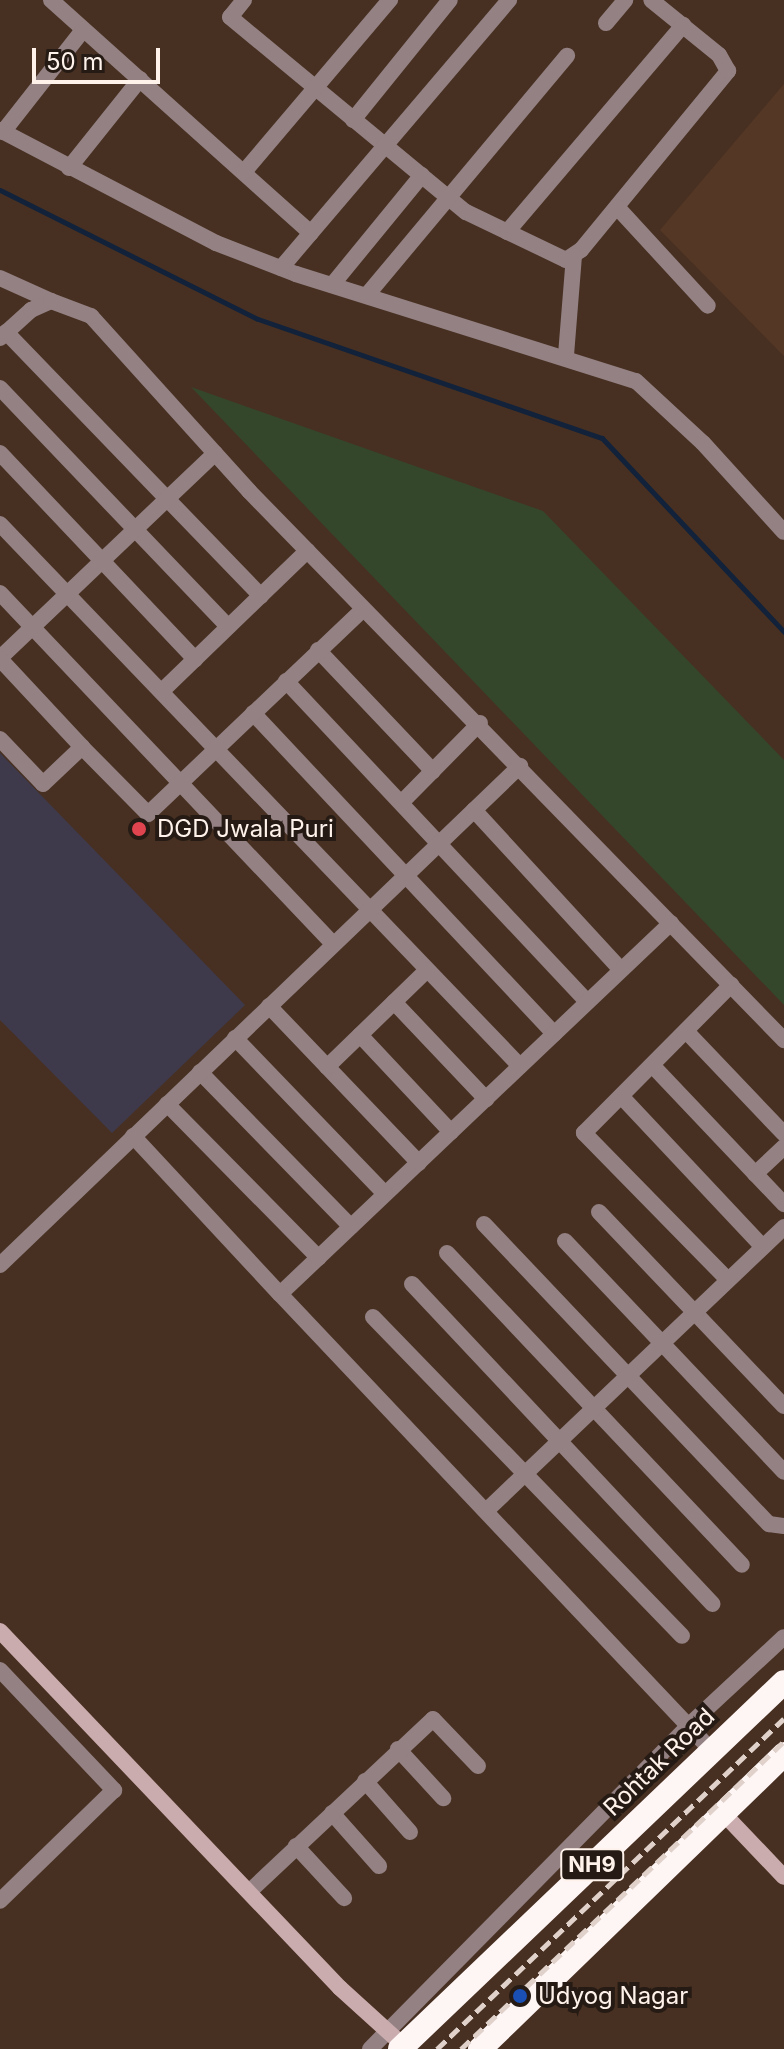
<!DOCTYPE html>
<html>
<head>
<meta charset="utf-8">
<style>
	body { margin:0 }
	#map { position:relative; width:784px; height:2049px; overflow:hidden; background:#473022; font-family:Inter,sans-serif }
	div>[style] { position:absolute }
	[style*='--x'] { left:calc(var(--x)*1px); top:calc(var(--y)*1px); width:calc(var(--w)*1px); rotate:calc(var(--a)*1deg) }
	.built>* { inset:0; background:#553725 }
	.education>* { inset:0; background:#3e3a4c }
	.green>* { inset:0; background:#35472b }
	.stream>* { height:5px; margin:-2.5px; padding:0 2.5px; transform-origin:2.5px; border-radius:2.5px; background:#11223a }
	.street>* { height:16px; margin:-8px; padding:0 8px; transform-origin:8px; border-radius:8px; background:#948183 }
	.secondary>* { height:16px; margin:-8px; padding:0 8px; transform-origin:8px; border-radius:8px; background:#caacae }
	.highway>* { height:24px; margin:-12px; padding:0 12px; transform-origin:12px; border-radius:12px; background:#fef5f5 }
	.rail>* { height:5px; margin-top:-2.5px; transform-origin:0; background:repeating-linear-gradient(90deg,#e0d2ca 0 12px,transparent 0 18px) }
	.dots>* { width:22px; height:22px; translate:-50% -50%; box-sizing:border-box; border:4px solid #251b14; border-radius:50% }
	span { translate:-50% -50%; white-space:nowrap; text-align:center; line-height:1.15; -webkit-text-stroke:8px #251b14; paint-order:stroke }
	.shield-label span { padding:2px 6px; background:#251b14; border:2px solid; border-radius:6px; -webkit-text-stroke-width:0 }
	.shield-label { font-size:22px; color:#fef2eb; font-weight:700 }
	.poi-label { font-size:24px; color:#fef2eb }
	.left { translate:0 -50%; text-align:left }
	.street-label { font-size:24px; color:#fef2eb }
	.scale { position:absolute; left:32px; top:48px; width:128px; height:36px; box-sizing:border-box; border:4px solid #fef2eb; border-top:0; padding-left:10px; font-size:24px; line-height:28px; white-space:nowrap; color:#fef2eb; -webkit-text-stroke:6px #251b14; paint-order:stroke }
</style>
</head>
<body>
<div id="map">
	<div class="built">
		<div style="clip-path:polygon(784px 84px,784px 356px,660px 230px)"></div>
	</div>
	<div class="education">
		<div style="clip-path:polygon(0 753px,245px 1005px,112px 1133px,0 1020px)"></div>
	</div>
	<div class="green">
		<div style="clip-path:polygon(191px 387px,543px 511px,784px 760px,784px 1005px)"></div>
	</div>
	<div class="stream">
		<div style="--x:0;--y:190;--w:288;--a:26.6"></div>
		<div style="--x:258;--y:319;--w:364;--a:19.1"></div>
		<div style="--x:602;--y:438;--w:266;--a:46.8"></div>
	</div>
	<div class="street">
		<div style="--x:51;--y:0;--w:349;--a:41.9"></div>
		<div style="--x:244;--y:0;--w:22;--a:129"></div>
		<div style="--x:230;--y:17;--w:306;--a:39.6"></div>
		<div style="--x:466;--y:212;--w:111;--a:25.6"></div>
		<div style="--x:566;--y:260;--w:18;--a:-34"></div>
		<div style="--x:581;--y:250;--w:232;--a:-50.6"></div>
		<div style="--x:728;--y:71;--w:18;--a:-119"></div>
		<div style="--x:719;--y:55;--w:87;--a:-141"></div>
		<div style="--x:606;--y:23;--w:30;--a:-50"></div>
		<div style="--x:353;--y:120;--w:154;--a:-51.1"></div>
		<div style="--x:0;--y:130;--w:244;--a:27.6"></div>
		<div style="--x:216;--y:243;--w:86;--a:21.2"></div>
		<div style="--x:296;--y:274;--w:356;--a:17.5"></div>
		<div style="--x:636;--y:381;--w:91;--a:42.8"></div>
		<div style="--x:703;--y:443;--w:120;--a:47.7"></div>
		<div style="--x:3;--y:132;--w:130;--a:-51.9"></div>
		<div style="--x:69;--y:168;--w:114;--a:-51.4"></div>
		<div style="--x:244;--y:172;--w:226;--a:-49.7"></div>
		<div style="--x:617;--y:207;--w:134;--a:47.4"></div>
		<div style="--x:507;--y:232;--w:272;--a:-49.6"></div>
		<div style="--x:281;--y:268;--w:352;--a:-49.6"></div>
		<div style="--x:0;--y:278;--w:56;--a:24.3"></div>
		<div style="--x:332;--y:285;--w:142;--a:-50.7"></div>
		<div style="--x:367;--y:295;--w:312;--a:-50.1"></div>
		<div style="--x:6;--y:332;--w:367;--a:46"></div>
		<div style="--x:0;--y:338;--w:42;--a:-42.1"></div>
		<div style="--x:31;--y:310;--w:22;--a:-24"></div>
		<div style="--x:51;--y:301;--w:43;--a:20.6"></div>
		<div style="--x:91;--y:316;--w:236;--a:47.9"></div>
		<div style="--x:249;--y:491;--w:767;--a:45.74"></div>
		<div style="--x:566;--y:355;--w:99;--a:-85.4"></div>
		<div style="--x:0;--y:388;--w:330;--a:46.3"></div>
		<div style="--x:0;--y:453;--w:284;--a:46.6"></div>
		<div style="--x:0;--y:524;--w:751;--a:46.19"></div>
		<div style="--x:0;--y:593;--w:484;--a:46.5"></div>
		<div style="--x:318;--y:650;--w:167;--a:46.5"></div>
		<div style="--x:0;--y:658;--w:297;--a:-43.6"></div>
		<div style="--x:0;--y:659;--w:120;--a:47"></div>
		<div style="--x:286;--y:681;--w:440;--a:46.8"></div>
		<div style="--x:162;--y:691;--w:202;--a:-44"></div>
		<div style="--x:253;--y:713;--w:440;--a:46.8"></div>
		<div style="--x:0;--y:739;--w:62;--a:46.3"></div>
		<div style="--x:43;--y:784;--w:54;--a:-43.5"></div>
		<div style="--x:82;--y:747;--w:94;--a:45.4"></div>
		<div style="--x:148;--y:814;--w:297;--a:-43.6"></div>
		<div style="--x:402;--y:802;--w:111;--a:-45.4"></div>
		<div style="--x:474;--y:810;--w:217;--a:47.4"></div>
		<div style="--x:671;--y:923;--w:539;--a:136.5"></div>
		<div style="--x:280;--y:1294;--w:629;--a:46.61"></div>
		<div style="--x:394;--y:1002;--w:134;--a:46.5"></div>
		<div style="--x:269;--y:1006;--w:217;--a:46.3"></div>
		<div style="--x:686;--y:1031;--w:142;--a:46.4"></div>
		<div style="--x:360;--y:1035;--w:133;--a:46.8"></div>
		<div style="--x:235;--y:1038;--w:216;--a:46.1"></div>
		<div style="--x:652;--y:1065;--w:192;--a:46.5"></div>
		<div style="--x:327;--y:1067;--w:139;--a:-44.1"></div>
		<div style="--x:200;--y:1072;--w:216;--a:45.7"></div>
		<div style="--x:621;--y:1096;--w:207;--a:46.8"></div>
		<div style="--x:167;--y:1104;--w:216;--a:45.4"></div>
		<div style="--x:133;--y:1136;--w:216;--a:47.1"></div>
		<div style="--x:755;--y:1174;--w:40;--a:-43"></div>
		<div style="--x:599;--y:1212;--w:268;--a:46.4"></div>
		<div style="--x:484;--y:1224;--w:414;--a:46.5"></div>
		<div style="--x:769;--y:1524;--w:15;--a:8"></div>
		<div style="--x:565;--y:1241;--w:318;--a:46.5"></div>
		<div style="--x:447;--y:1253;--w:429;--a:46.6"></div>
		<div style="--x:0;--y:1265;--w:721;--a:-43.82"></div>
		<div style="--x:728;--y:1280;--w:206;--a:-134.4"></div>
		<div style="--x:584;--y:1133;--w:209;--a:-45.2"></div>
		<div style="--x:412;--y:1284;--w:439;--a:46.8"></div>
		<div style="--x:373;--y:1317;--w:444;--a:45.9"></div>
		<div style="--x:486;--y:1511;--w:412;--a:-43.6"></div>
		<div style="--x:0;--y:1670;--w:166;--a:46.5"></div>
		<div style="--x:114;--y:1790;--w:159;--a:135.8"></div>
		<div style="--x:398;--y:1749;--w:67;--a:47.4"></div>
		<div style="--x:365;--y:1781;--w:68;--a:48.6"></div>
		<div style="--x:332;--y:1813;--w:71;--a:48.4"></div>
		<div style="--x:296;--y:1846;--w:71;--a:47.3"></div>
		<div style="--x:250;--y:1891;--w:251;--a:-43.2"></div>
		<div style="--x:433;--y:1719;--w:65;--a:46.2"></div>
		<div style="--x:370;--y:2049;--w:452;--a:-45.4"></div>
		<div style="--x:687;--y:1727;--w:132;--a:-42.9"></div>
	</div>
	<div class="secondary">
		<div style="--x:0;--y:1631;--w:493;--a:46.4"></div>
		<div style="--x:340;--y:1988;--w:86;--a:42.2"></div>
		<div style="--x:723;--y:1813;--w:88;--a:46.4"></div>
	</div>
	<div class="highway">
		<div style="--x:400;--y:2049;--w:531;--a:-43.7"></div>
		<div style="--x:480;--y:2049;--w:424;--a:-44.1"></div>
	</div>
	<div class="rail">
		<div style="--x:437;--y:2049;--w:479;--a:-43.6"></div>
		<div style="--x:461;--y:2049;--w:446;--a:-43.6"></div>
	</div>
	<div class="dots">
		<div style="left:139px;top:829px;background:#e0444e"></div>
		<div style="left:520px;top:1996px;background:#1a4fb4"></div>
	</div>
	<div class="shield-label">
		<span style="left:592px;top:1865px">NH9</span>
	</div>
	<div class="poi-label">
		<span class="left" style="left:157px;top:829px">DGD Jwala Puri</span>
		<span class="left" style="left:538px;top:1996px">Udyog Nagar</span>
	</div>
	<div class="street-label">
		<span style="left:659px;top:1762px;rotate:-44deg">Rohtak Road</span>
	</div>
	<div class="scale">50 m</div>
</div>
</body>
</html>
